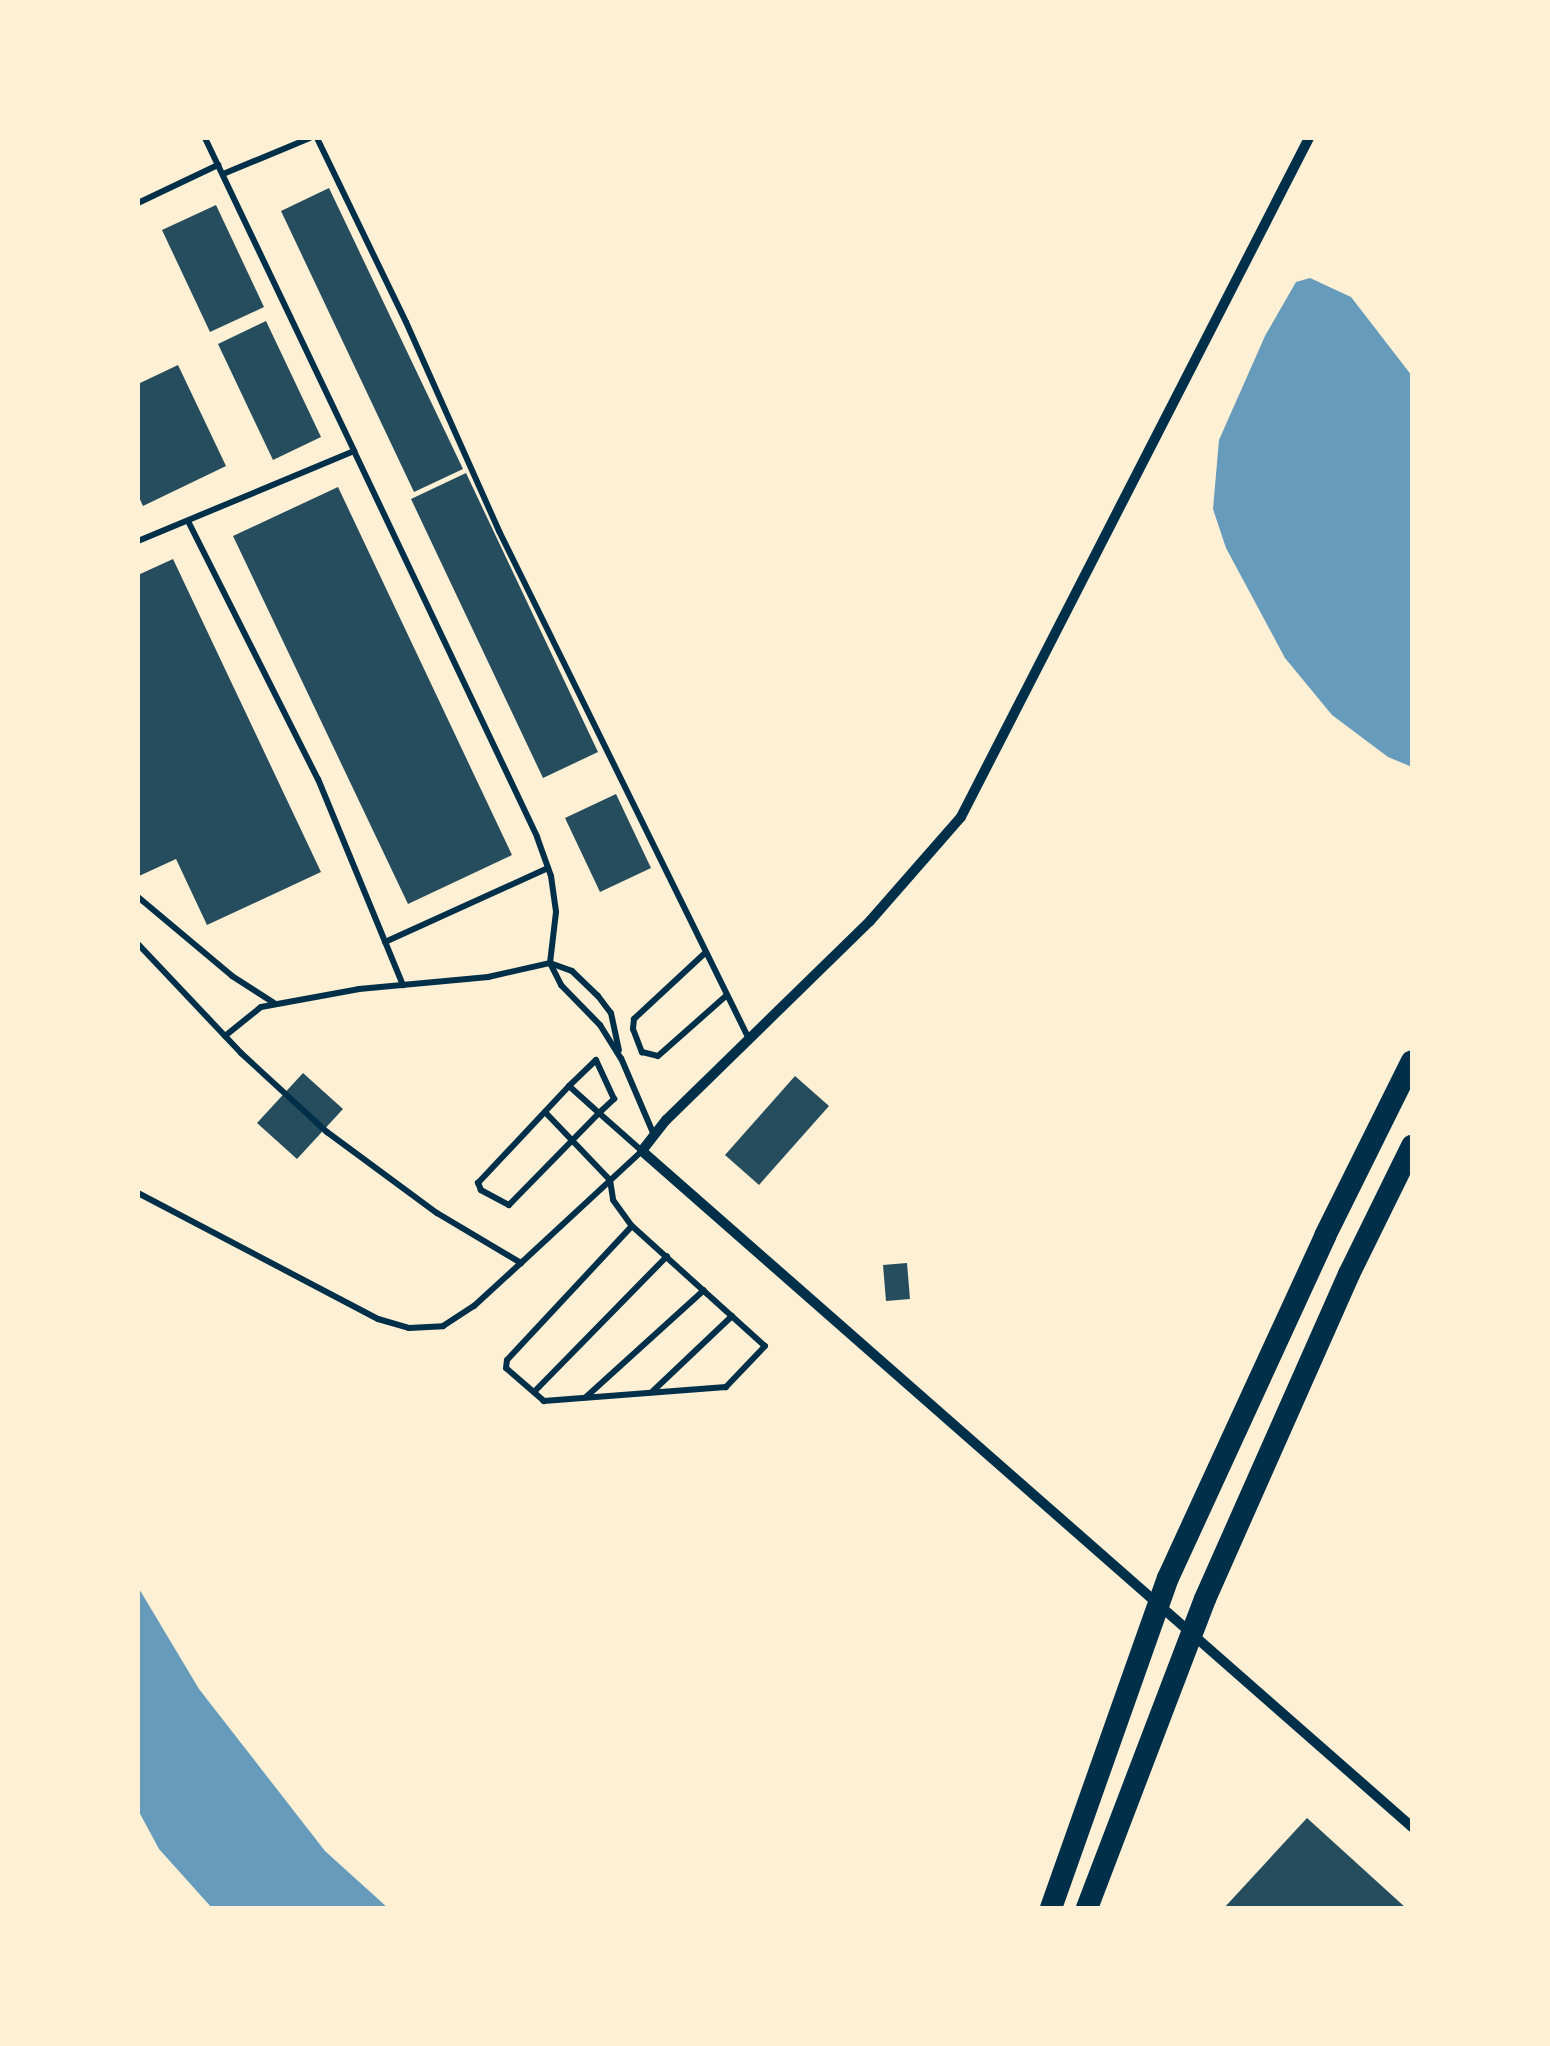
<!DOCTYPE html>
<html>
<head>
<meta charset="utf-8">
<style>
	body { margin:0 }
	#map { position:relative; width:1550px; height:2046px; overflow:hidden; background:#fdf0d5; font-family:Lato,sans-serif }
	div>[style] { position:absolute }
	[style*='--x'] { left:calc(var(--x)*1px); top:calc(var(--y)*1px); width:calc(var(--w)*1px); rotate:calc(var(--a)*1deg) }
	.water>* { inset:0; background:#669bbc }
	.building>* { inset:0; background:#264d5e }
	.service>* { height:6px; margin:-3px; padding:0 3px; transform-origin:3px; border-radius:3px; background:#003049 }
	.minor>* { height:10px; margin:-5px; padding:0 5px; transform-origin:5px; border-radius:5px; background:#003049 }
	.motorway>* { height:22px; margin:-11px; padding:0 11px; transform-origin:11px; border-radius:11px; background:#003049 }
	span { translate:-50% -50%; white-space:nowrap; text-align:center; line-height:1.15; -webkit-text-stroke:8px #fdf0d5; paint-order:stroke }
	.frame { position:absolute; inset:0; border:140px solid #fdf0d5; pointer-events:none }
</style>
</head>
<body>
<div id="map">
	<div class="water">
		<div style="clip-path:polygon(1310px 278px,1351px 297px,1412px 376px,1412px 767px,1388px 757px,1332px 715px,1285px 658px,1226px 548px,1213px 509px,1219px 440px,1265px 336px,1296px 282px)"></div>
		<div style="clip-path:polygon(138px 1587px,199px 1689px,325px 1851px,388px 1908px,212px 1908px,159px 1849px,138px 1810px)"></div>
	</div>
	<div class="building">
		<div style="clip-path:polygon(329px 188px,463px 469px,414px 492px,281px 211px)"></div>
		<div style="clip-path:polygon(216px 205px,264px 307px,210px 332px,162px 230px)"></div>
		<div style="clip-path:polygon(266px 321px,321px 437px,273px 460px,218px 344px)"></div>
		<div style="clip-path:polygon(178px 365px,226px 466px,143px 506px,138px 495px,138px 384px)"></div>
		<div style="clip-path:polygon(466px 473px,598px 752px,543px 778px,411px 499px)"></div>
		<div style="clip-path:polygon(338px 487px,512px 855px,408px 904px,233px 536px)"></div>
		<div style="clip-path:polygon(173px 559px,321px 872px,207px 925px,176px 859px,139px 876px,138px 872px,138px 575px)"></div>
		<div style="clip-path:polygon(616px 794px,651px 868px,600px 892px,565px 818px)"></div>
		<div style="clip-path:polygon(303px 1073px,343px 1109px,297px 1159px,257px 1123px)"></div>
		<div style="clip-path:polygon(795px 1076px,829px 1106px,759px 1185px,725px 1155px)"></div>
		<div style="clip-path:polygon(907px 1263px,910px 1299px,886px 1301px,883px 1265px)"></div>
		<div style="clip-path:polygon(1307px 1818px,1406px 1908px,1224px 1908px)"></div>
	</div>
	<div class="service">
		<div style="--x:205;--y:138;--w:347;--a:64.5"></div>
		<div style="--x:317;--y:138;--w:204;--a:64.2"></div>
		<div style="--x:406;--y:322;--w:229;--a:66"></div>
		<div style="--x:499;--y:531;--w:566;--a:63.8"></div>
		<div style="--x:223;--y:174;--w:94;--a:-22.5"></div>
		<div style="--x:138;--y:203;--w:89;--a:-25.4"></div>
		<div style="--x:188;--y:521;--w:289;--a:63.3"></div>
		<div style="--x:318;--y:779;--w:223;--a:67.6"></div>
		<div style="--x:138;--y:541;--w:234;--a:-22.6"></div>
		<div style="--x:354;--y:451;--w:427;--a:64.6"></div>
		<div style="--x:537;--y:837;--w:41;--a:70.3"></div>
		<div style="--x:551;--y:876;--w:36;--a:82"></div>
		<div style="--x:556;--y:912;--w:51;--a:96.7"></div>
		<div style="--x:550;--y:963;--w:25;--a:63"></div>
		<div style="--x:561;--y:985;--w:56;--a:45.7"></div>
		<div style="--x:600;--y:1025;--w:39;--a:58"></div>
		<div style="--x:621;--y:1058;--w:84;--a:66.8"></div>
		<div style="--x:138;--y:897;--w:123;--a:40"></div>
		<div style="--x:232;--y:976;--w:50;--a:32.7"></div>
		<div style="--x:385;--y:942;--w:179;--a:-24.4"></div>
		<div style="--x:138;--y:944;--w:150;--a:46.6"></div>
		<div style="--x:241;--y:1053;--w:117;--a:42.6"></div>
		<div style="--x:327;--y:1132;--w:137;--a:36.4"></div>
		<div style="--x:437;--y:1213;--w:98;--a:30.8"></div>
		<div style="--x:521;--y:1263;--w:165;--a:-42.8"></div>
		<div style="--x:642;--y:1151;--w:57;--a:-138.5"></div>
		<div style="--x:599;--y:1113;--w:21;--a:-43"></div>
		<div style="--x:614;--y:1099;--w:43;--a:-114.8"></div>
		<div style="--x:596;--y:1060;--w:37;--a:136"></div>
		<div style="--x:705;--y:953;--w:97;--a:137.1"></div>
		<div style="--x:634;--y:1019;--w:10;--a:96"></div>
		<div style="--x:633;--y:1029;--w:25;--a:69"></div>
		<div style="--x:642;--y:1052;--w:16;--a:14"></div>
		<div style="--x:658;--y:1056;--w:92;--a:-41.5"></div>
		<div style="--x:225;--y:1036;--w:46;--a:-38.9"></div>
		<div style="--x:261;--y:1007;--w:100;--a:-10.4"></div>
		<div style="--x:359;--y:989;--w:130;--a:-5.3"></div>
		<div style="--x:488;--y:977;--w:64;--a:-12.7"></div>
		<div style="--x:550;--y:963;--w:23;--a:20"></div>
		<div style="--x:572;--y:971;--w:36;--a:44"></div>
		<div style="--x:598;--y:996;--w:21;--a:53"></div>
		<div style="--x:611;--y:1013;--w:38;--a:78"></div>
		<div style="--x:569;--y:1086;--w:40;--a:42"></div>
		<div style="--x:599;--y:1113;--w:129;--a:134.4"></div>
		<div style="--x:509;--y:1205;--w:32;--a:-152"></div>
		<div style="--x:481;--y:1190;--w:8;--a:-113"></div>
		<div style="--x:478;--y:1183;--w:133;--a:-46.8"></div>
		<div style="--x:545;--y:1112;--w:94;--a:46.3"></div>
		<div style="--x:610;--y:1180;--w:20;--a:81"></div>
		<div style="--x:613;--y:1200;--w:32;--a:54"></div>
		<div style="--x:632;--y:1226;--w:179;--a:42.1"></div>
		<div style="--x:765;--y:1346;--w:57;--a:133.6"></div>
		<div style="--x:726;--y:1387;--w:183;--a:175.6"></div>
		<div style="--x:544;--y:1401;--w:50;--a:-139"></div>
		<div style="--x:506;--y:1368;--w:8;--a:-83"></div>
		<div style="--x:507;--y:1360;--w:183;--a:-47"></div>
		<div style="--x:138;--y:1193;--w:271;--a:27.7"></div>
		<div style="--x:378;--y:1319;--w:32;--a:16"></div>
		<div style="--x:409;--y:1328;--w:34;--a:-3"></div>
		<div style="--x:443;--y:1326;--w:37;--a:-33"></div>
		<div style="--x:474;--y:1306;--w:64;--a:-42.5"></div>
		<div style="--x:653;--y:1391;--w:109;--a:-43.5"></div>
		<div style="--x:534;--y:1392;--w:190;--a:-45.6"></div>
		<div style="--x:586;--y:1397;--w:159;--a:-42.2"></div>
	</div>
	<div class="minor">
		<div style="--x:1309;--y:138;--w:763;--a:117.14"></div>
		<div style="--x:961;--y:817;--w:138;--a:131.2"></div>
		<div style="--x:870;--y:921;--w:285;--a:135.7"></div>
		<div style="--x:666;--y:1120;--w:39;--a:128"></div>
		<div style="--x:642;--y:1151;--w:1025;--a:41.28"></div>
	</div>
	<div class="motorway">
		<div style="--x:1051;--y:1908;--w:350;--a:-70.5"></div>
		<div style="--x:1168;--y:1578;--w:376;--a:-65.3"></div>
		<div style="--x:1325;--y:1236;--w:195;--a:-63.6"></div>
		<div style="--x:1087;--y:1908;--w:331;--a:-69.1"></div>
		<div style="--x:1205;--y:1599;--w:355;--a:-66.1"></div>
		<div style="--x:1349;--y:1274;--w:143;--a:-63.8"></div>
	</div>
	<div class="frame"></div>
</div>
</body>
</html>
